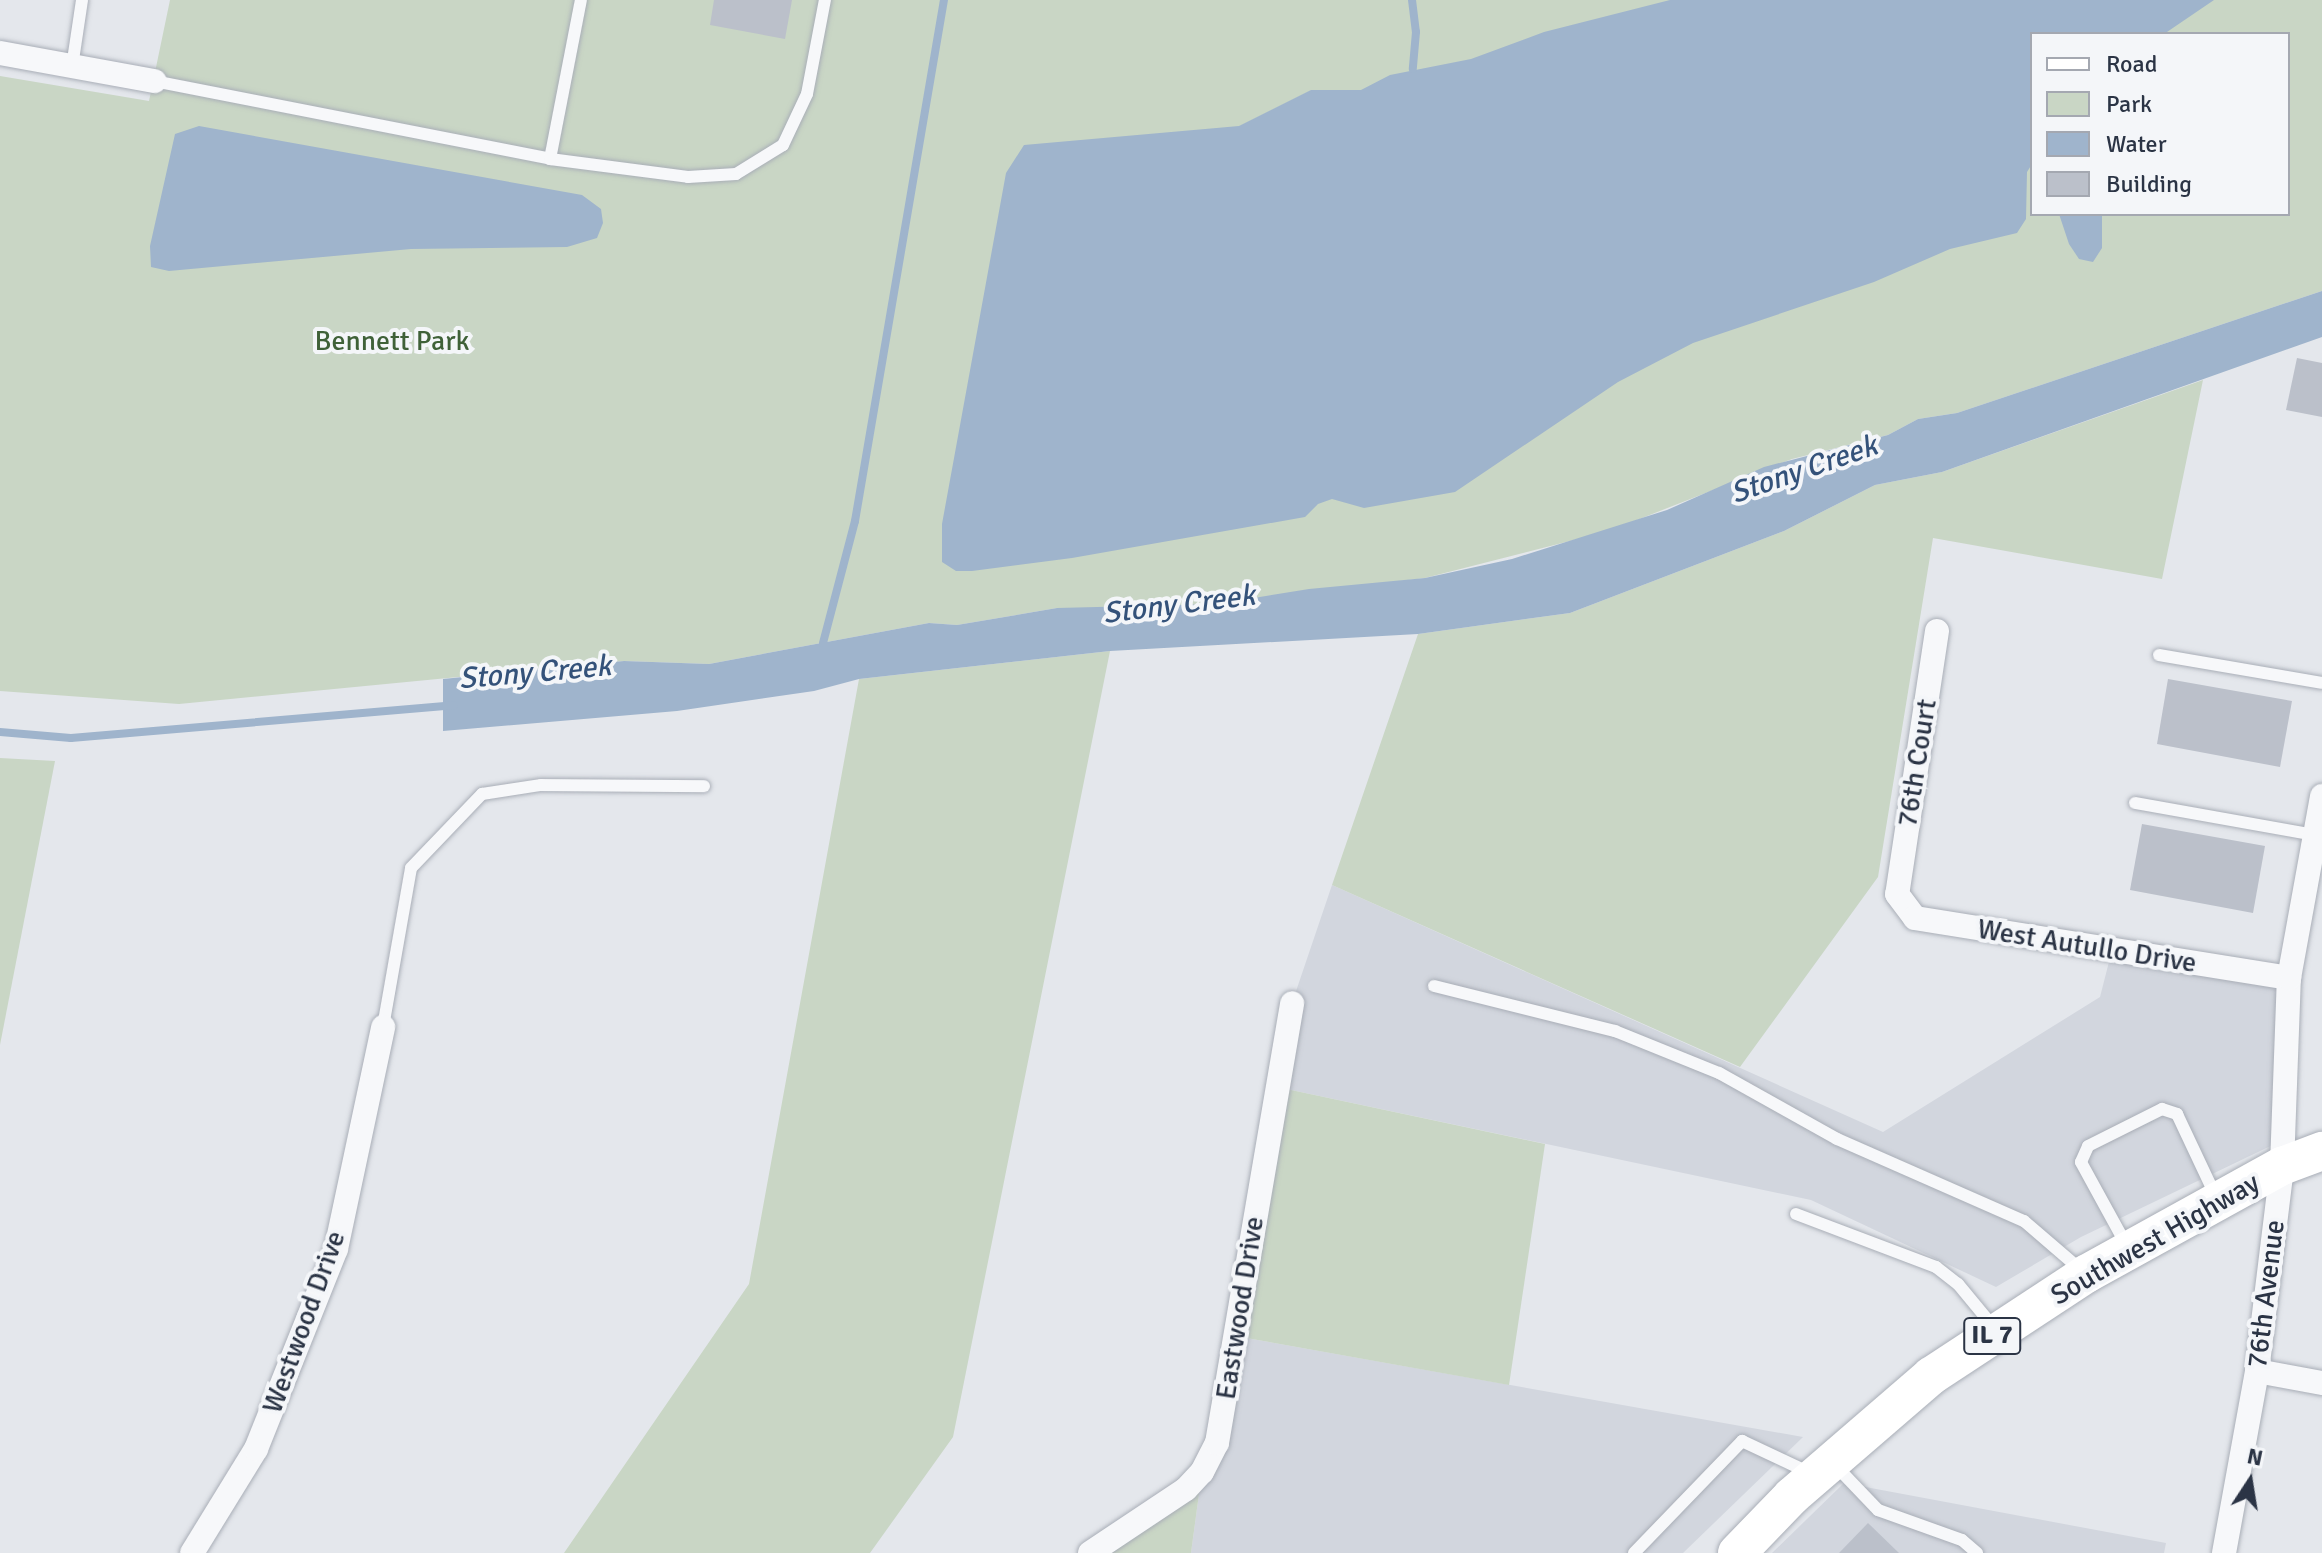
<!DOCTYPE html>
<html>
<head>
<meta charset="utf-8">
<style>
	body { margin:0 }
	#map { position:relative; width:2322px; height:1553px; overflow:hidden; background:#e4e7ec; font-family:Signika,sans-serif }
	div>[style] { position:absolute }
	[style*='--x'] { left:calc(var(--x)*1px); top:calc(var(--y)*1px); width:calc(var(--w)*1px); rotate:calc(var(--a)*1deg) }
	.built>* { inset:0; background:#d2d6de }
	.green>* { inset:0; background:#c9d6c5 }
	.water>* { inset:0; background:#9fb4cc }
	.stream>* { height:8px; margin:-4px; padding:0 4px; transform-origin:4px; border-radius:4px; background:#9fb4cc }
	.building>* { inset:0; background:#bbc0ca }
	.roads { filter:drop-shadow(0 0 2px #a9aeb7) drop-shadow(0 0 2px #a9aeb7) }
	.lane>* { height:12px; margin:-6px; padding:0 6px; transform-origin:6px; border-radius:6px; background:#f7f8fa }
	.street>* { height:24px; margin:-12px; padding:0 12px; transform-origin:12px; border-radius:12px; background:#f7f8fa }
	.primary>* { height:38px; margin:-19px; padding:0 19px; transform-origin:19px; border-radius:19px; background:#fff }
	span { translate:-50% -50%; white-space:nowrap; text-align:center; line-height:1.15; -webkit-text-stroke:8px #f4f6f9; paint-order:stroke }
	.shield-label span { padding:2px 6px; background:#f4f6f9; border:2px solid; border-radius:6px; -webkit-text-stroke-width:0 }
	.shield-label { font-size:26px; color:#2b3445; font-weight:700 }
	.park-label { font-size:28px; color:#3f6138 }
	.street-label { font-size:28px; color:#2b3445 }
	.water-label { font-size:30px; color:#34527a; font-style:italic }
	.legend { position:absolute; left:2030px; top:32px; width:260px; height:184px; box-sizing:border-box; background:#f4f6f9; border:2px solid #a4a8b1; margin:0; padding:10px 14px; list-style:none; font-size:24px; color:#2b3445 }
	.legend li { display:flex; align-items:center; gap:16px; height:40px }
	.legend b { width:40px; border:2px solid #a4a8b1 }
	.north { position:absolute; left:2210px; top:1441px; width:80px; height:80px; -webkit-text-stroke:6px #f4f6f9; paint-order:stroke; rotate:12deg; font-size:22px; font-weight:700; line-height:32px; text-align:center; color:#2b3445 }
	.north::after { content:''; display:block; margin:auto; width:28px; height:36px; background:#2b3445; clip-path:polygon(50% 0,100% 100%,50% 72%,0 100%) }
</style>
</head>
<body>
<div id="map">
	<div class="built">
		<div style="clip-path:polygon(1332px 885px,1883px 1132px,2100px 997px,2112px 950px,2289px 978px,2283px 1140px,2081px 1237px,1996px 1287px,1811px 1200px,1277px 1087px,1292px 1003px)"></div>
		<div style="clip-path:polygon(1235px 1336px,1803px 1437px,1683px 1553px,1191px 1553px,1202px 1472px)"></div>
		<div style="clip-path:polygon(1844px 1483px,2166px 1543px,2164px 1553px,1772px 1553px)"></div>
	</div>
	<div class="green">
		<div style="clip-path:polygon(evenodd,170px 0,2322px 0,2322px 291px,1957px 413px,1918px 419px,1888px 435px,1792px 459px,1609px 531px,1425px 578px,1167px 609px,1057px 608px,957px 625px,929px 623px,709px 664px,624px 661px,179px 704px,0 691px,0 76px,149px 101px,170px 0,2032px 34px,2288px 34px,2288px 214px,2032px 214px,2032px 34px)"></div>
		<div style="clip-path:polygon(2203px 380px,2162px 579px,1933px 538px,1878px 877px,1740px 1067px,1332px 885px,1418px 634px,1570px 613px,1784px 531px,1875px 485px,1942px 472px)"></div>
		<div style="clip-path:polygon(1110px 651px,953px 1437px,870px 1553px,564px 1553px,749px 1284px,859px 679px)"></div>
		<div style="clip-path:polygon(0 758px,55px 761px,0 1045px)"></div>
		<div style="clip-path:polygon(1277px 1087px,1545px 1144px,1509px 1385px,1235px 1336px)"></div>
		<div style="clip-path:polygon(1202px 1472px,1191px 1553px,1090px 1553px)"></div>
	</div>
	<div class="water">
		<div style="clip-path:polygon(1670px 0,2214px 0,2164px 34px,2032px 34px,2032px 164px,2027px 172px,2026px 219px,2017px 233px,1950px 249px,1874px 282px,1693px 343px,1618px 382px,1455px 492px,1364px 508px,1332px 499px,1318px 504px,1305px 517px,1072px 558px,972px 571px,956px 571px,942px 562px,942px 524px,1006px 173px,1024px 145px,1239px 126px,1311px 90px,1361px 90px,1390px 75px,1471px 59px,1544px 32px)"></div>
		<div style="clip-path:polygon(199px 126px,582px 195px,601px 209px,603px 223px,597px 238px,567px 247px,411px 249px,169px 271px,151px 267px,150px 246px,175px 134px)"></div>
		<div style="clip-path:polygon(2059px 214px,2102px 214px,2102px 248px,2093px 262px,2079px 259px,2069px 244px)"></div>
		<div style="clip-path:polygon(2322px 291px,2322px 337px,1942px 472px,1875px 485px,1784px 531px,1570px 613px,1418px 634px,1110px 651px,859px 679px,814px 691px,677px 711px,443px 731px,443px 679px,624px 661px,709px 664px,929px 623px,957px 625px,1057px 608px,1217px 604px,1309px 589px,1425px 578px,1512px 559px,1667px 510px,1764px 467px,1888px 435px,1918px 419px,1957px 413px)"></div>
	</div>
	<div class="stream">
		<div style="--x:1412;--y:0;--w:32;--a:83"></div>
		<div style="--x:1416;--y:32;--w:37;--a:95"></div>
		<div style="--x:823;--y:643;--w:126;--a:-75.3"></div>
		<div style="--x:855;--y:521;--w:529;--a:-80.31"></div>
		<div style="--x:0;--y:732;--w:71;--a:4.8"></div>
		<div style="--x:71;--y:738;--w:384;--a:-4.9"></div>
	</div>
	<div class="building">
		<div style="clip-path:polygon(714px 0,792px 0,785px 39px,710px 25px)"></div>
		<div style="clip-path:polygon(2297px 358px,2322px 363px,2322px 417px,2286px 410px)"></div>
		<div style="clip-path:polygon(2168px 679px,2292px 701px,2280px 767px,2157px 744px)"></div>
		<div style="clip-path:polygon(2142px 824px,2265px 846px,2253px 913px,2130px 890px)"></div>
		<div style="clip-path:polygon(1868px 1523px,1899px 1553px,1839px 1553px)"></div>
	</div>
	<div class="roads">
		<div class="lane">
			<div style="--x:72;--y:67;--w:68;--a:-81.5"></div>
			<div style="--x:154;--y:81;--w:404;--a:11.1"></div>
			<div style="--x:550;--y:159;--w:139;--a:7.4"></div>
			<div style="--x:688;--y:177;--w:48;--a:-3.6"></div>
			<div style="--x:736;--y:174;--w:55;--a:-31.7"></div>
			<div style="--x:783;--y:145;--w:56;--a:-64.8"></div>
			<div style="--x:807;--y:94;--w:96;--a:-79.2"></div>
			<div style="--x:550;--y:159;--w:162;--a:-79"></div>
			<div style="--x:2159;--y:655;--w:165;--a:9.7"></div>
			<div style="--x:2135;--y:803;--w:183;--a:10.1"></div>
			<div style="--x:1434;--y:986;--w:187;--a:14"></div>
			<div style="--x:1615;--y:1031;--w:112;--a:22"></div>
			<div style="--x:1719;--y:1073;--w:135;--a:29.2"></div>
			<div style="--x:1837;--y:1139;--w:204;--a:23.7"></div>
			<div style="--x:2024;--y:1221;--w:75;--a:40.7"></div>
			<div style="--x:383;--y:1027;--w:161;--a:-80"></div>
			<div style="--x:411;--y:868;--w:103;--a:-46.2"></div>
			<div style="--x:482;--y:794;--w:60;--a:-8.7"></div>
			<div style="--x:541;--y:785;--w:163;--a:0.4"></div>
			<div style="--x:1796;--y:1214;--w:150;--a:20.7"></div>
			<div style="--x:1936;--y:1267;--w:28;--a:38"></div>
			<div style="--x:1958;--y:1284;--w:60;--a:50.4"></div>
			<div style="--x:2128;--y:1248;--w:98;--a:-118.7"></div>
			<div style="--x:2081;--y:1162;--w:17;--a:-66"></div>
			<div style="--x:2088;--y:1146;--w:83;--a:-26.6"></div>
			<div style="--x:2162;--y:1109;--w:16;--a:18"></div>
			<div style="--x:2177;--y:1114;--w:92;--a:64.8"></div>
			<div style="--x:1834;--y:1464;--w:64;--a:46.3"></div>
			<div style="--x:1878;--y:1510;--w:89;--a:19.7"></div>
			<div style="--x:1962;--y:1540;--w:20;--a:41"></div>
			<div style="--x:1634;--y:1553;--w:156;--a:-46"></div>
			<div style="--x:1742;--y:1441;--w:77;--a:25.2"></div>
		</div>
		<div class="street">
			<div style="--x:0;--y:53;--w:157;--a:10.3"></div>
			<div style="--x:1937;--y:631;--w:266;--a:98.6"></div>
			<div style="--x:1897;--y:894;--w:30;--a:53"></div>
			<div style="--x:1915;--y:918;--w:379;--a:9.1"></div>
			<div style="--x:2257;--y:1371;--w:66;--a:10.5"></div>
			<div style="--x:192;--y:1553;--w:122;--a:-58.4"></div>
			<div style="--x:256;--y:1449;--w:215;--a:-68.2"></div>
			<div style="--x:336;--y:1249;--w:227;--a:-78"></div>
			<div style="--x:1090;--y:1553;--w:115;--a:-33.7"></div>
			<div style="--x:1186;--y:1489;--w:23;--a:-47"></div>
			<div style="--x:1202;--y:1472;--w:33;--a:-63"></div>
			<div style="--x:1217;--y:1443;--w:446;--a:-80.3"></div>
			<div style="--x:2224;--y:1553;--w:185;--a:-79.7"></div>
			<div style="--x:2257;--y:1371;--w:207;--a:-83"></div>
			<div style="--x:2282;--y:1166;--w:188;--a:-87.9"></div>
			<div style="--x:2289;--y:978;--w:185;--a:-79.7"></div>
		</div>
		<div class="primary">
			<div style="--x:1737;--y:1553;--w:79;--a:-46"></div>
			<div style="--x:1792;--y:1496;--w:184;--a:-40.8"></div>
			<div style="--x:1931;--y:1376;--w:186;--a:-33.3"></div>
			<div style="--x:2086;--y:1274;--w:224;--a:-28.9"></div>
			<div style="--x:2282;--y:1166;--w:43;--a:-20.6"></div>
		</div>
	</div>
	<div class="shield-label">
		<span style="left:1992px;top:1336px">IL 7</span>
	</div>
	<div class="park-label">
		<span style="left:392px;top:341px">Bennett Park</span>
	</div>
	<div class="street-label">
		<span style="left:1917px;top:763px;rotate:-81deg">76th Court</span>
		<span style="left:2087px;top:946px;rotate:9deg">West Autullo Drive</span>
		<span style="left:2155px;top:1239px;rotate:-30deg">Southwest Highway</span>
		<span style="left:2266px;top:1294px;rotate:-83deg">76th Avenue</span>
		<span style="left:1240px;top:1308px;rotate:-81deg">Eastwood Drive</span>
		<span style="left:304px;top:1322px;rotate:-70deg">Westwood Drive</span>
	</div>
	<div class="water-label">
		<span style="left:1804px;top:470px;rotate:-19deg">Stony Creek</span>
		<span style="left:1179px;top:605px;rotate:-7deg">Stony Creek</span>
		<span style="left:535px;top:673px;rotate:-5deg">Stony Creek</span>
	</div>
	<ul class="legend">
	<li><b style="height:10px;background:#fff"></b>Road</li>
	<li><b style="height:22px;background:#c9d6c5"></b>Park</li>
	<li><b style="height:22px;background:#9fb4cc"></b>Water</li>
	<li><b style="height:22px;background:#bbc0ca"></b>Building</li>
	</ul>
	<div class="north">N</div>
</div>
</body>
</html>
